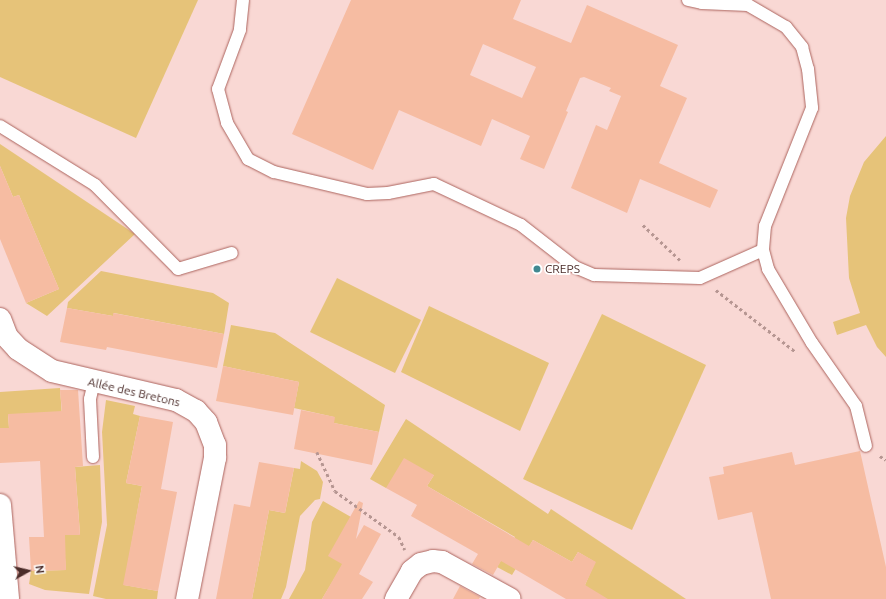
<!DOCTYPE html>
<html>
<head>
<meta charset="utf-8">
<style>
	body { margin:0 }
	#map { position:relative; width:886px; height:599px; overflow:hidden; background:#f9d8d4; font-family:Ubuntu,sans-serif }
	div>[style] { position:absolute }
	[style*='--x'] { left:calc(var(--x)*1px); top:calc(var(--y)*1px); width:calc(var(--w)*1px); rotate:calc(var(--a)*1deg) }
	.green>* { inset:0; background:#e6c379 }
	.building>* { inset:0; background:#f6bca2 }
	.path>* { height:2.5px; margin-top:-1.25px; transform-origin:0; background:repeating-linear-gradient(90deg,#b69692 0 3px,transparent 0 6px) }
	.roads { filter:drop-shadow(0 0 1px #ac645e) drop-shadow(0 0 1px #ac645e) }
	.service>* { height:12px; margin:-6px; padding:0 6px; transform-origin:6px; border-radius:6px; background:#fff }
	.minor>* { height:22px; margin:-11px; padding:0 11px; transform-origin:11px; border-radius:11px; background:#fff }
	.dots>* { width:11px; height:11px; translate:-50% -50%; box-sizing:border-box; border:2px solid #fff; border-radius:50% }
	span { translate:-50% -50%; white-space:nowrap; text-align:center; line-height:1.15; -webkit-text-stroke:3.5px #fff; paint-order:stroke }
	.poi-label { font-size:12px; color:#4a2b28 }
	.left { translate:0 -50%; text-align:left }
	.street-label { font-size:12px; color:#4a2b28 }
	.north { position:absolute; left:8px; top:551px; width:40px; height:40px; -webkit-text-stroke:3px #fff; paint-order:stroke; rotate:82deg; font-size:11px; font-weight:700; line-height:16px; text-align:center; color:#4a2b28 }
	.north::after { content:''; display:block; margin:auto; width:14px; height:18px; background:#4a2b28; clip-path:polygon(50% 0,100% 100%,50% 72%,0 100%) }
</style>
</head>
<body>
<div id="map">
	<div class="green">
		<div style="clip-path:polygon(0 0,198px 0,136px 138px,0 77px)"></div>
		<div style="clip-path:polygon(886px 136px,886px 357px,877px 347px,866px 325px,837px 335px,833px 322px,860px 313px,849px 278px,846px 218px,850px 196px,864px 162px)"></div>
		<div style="clip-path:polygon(0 144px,135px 234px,47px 316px,26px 303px,59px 289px,19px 195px,13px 197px,0 166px)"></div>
		<div style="clip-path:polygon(101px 271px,213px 293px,229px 303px,224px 334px,114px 313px,113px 316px,67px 308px,68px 302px)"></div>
		<div style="clip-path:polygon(337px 278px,421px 320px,395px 373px,310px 332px)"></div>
		<div style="clip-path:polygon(429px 306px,549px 363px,520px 431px,401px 372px)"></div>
		<div style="clip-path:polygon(602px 314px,706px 365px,632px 530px,523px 479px)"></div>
		<div style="clip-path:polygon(231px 325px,275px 333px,385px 405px,379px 432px,334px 423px,334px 417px,294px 408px,299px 382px,223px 366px)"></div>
		<div style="clip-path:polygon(60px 388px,64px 446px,8px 415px,9px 428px,0 428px,0 392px)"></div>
		<div style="clip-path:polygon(106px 400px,135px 406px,133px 414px,140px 416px,126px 483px,142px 486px,124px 585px,158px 591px,157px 599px,106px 599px,93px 596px,107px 525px,102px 432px)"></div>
		<div style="clip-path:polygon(406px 419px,548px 514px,551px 509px,686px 599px,590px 599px,585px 585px,595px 562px,578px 552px,572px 562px,533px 540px,512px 575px,497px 567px,515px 537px,427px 486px,434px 475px,386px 488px,370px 479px)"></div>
		<div style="clip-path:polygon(301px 461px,317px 471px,323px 482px,320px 499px,315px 500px,300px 516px,286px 587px,281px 599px,252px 599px,269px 510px,285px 513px,294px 468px,300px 469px)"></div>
		<div style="clip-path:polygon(100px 465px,102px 522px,89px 594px,45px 590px,29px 584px,31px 571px,66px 570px,63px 535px,80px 534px,75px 467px)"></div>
		<div style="clip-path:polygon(323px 501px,351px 517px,343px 564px,322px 599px,289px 599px,305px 570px,312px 522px)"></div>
	</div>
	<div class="building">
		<div style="clip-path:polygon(evenodd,351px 0,521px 0,513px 19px,571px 43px,587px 5px,678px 45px,660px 86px,687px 98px,659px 163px,718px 190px,710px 208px,640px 179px,627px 213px,571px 188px,596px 125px,607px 130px,621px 96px,609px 91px,611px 88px,584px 77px,580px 78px,566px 111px,568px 112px,544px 169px,520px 159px,530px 136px,492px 119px,481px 146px,399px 110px,373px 170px,292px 134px,351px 0,483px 44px,536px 67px,522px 98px,470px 75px,483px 44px)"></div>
		<div style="clip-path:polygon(0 166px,13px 197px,19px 195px,59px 289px,26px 303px,0 239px)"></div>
		<div style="clip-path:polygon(67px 308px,113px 316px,113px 313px,224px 334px,217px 368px,107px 347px,106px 350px,60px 342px)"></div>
		<div style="clip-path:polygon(223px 366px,299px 382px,293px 415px,216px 401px)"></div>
		<div style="clip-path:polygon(60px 390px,78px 390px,83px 466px,75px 467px,80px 535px,65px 535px,66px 570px,31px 571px,29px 537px,44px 537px,40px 461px,0 463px,0 428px,9px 428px,8px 414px,62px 411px)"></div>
		<div style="clip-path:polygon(301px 410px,335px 417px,334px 423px,379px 432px,372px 465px,294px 449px)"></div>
		<div style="clip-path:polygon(140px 416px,173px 422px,161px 489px,177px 492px,158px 591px,123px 585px,142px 486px,126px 483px)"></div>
		<div style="clip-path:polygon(860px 451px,886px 567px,886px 599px,771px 599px,752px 512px,718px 520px,709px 477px,724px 474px,723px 467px,792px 452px,795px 465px)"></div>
		<div style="clip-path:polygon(404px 458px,434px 475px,427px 486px,529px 546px,533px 540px,572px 562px,578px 552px,596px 562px,585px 585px,608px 599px,566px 599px,501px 561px,493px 575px,472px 564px,478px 554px,411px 516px,417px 505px,386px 488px)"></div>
		<div style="clip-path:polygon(259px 462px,294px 468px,285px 513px,269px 510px,252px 599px,216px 599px,234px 504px,250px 507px)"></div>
		<div style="clip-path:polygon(359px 501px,363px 503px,356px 539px,364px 525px,381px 534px,359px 574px,373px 582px,362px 599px,322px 599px,342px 564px,328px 556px)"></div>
		<div style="clip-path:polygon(460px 586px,480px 597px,479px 599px,453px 599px)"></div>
	</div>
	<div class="path">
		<div style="--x:643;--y:225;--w:51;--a:43.4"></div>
		<div style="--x:716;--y:290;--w:101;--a:37.8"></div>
		<div style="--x:317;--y:452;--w:43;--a:65.2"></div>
		<div style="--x:335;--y:491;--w:79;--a:35.7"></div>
		<div style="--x:399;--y:537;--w:14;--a:65"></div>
		<div style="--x:880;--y:456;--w:7;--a:34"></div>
	</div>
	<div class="roads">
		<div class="service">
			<div style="--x:243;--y:0;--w:30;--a:96"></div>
			<div style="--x:240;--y:30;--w:63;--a:110.4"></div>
			<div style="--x:218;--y:89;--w:35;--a:75"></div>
			<div style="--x:227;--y:123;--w:42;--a:59.7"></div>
			<div style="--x:248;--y:159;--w:29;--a:27"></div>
			<div style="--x:274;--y:172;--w:96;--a:13.3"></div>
			<div style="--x:367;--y:194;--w:21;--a:-3"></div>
			<div style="--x:388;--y:193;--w:47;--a:-11.1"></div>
			<div style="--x:434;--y:184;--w:96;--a:25.2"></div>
			<div style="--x:521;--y:225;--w:68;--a:37.9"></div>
			<div style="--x:575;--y:267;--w:21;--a:23"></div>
			<div style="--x:594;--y:275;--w:106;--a:1.6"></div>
			<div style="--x:700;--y:278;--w:69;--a:-24"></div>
			<div style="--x:688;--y:0;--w:14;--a:12"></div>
			<div style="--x:702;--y:3;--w:46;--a:2.5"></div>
			<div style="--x:748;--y:5;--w:44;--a:30.1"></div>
			<div style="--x:786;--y:27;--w:26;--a:51"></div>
			<div style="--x:802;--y:47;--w:23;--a:75"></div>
			<div style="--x:808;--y:69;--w:39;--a:84"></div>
			<div style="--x:812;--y:108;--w:127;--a:111.7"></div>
			<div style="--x:765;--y:226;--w:24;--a:95"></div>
			<div style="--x:763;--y:250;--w:20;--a:75"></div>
			<div style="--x:768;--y:269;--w:86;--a:59.3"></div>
			<div style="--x:812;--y:343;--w:77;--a:55.1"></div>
			<div style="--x:856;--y:406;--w:41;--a:76"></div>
			<div style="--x:0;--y:126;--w:112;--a:31.8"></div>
			<div style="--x:95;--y:185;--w:118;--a:45.3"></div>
			<div style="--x:178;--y:269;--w:56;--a:-16.5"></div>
			<div style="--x:93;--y:457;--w:58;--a:-93"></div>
			<div style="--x:90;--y:399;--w:17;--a:-77"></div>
		</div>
		<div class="minor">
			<div style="--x:0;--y:319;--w:19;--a:69"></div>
			<div style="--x:7;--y:337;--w:16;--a:47"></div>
			<div style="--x:18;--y:349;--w:40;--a:32.9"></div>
			<div style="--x:52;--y:371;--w:127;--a:13.2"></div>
			<div style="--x:176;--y:400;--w:23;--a:29"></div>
			<div style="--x:196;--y:411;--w:15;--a:48"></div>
			<div style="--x:206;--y:422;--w:25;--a:69"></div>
			<div style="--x:215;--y:445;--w:13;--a:90"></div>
			<div style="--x:215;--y:458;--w:144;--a:101.2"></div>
			<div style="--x:0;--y:505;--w:94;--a:85.1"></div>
			<div style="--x:396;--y:599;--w:32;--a:-60"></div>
			<div style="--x:412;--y:571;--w:11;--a:-38"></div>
			<div style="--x:421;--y:564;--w:12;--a:-14"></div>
			<div style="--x:433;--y:561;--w:9;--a:6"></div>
			<div style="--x:442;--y:562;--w:77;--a:28.6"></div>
		</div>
	</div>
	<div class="dots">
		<div style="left:537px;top:269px;background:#428991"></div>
	</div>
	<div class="poi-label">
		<span class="left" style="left:545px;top:269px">CREPS</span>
	</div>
	<div class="street-label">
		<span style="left:134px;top:392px;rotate:13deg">Allée des Bretons</span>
	</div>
	<div class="north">N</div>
</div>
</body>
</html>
